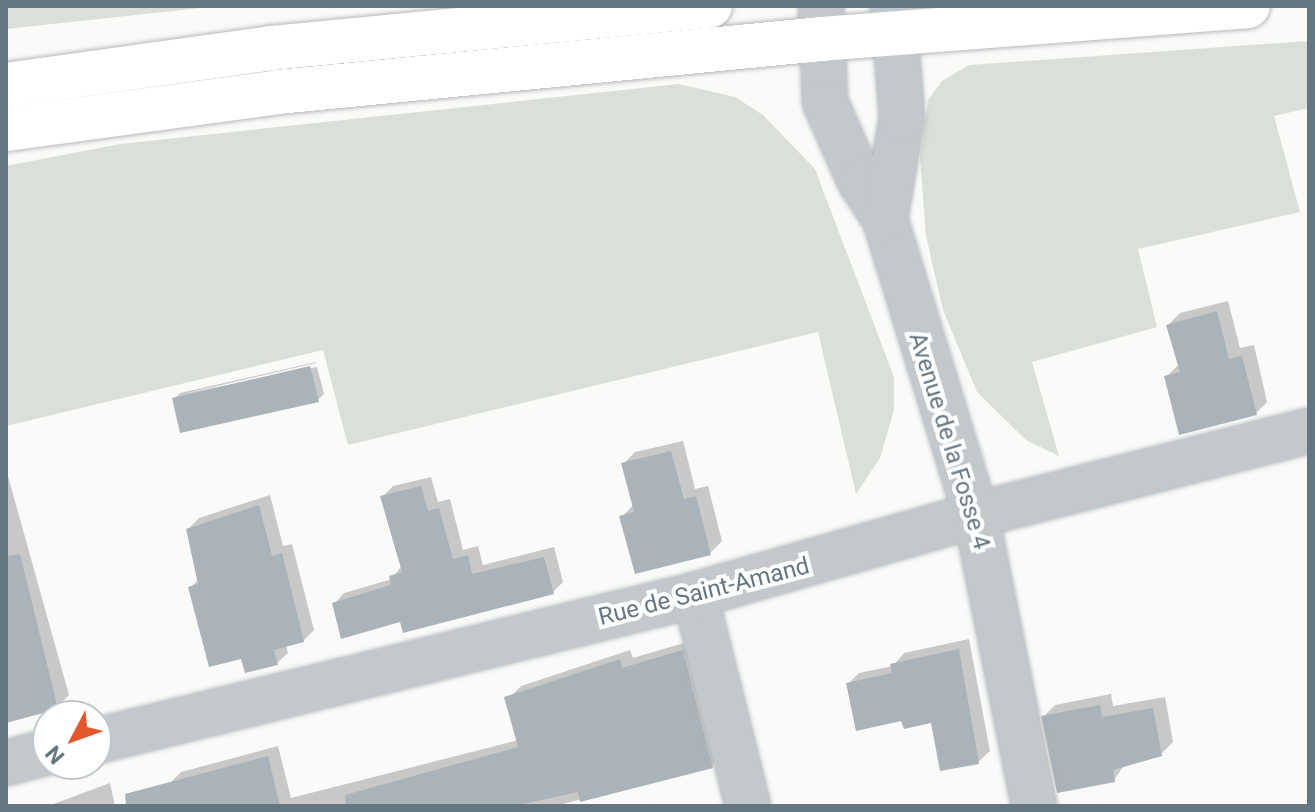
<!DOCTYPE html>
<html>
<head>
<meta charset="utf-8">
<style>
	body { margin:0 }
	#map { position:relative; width:1315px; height:812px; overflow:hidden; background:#fafaf8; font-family:Roboto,sans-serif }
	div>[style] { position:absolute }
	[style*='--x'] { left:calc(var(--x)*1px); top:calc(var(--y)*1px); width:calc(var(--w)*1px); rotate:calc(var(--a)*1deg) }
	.green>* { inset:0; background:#dadfd7 }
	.shadow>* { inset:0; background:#0003 }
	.building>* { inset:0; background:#aab3b9 }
	.roads { filter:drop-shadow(0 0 2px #b5babe) drop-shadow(0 0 2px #b5babe) }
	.minor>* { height:44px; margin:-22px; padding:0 22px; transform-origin:22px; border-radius:22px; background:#c3c8cc }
	.major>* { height:44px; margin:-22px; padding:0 22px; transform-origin:22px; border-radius:22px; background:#fff }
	span { translate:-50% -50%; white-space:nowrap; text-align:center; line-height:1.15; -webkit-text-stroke:8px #fff; paint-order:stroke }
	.street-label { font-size:24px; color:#657683 }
	.frame { position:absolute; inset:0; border:8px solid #657683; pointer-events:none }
	.north { position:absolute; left:32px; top:700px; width:80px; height:80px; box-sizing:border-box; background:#fff; border:2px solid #c1c8cd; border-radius:50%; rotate:229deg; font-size:22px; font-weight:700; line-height:32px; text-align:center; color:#657683 }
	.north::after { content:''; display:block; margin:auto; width:28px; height:36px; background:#e4572e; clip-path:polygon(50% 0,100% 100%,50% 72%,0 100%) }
</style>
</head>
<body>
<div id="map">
	<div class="green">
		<div style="clip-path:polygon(6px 6px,219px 6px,6px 29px)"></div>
		<div style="clip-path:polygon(1309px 41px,1309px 108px,1274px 116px,1300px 212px,1138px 249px,1157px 327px,1032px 362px,1059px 456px,1026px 440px,977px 392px,943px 310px,926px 236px,920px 158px,928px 100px,942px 81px,969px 65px)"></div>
		<div style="clip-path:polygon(679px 84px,735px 97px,763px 115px,815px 169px,894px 377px,894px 410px,880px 458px,856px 494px,818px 332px,348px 445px,323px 350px,6px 426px,6px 166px,120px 144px)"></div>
	</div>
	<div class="shadow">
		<div style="clip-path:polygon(1228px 301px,1240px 348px,1254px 345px,1267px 402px,1256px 413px,1167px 376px,1178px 365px,1168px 325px,1180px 313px)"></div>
		<div style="clip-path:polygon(316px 362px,316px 363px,179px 395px,180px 393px)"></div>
		<div style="clip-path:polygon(317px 367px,324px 394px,318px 400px,182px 431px,174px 399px,178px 395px)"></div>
		<div style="clip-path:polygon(683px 441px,695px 489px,708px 486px,722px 541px,710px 553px,622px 517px,634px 504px,623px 464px,635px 452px)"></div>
		<div style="clip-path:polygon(6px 469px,69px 695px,57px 707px,6px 721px)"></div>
		<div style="clip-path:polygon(431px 477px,438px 502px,450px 499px,463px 550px,478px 546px,483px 565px,554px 547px,563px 582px,553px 592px,402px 620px,334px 604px,344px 593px,392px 579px,402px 565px,383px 496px,393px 486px)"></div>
		<div style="clip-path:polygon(270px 495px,283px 546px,292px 544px,314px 630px,303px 641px,286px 645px,288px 653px,277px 663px,243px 656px,191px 587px,199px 579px,188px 529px,199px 518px)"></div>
		<div style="clip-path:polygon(969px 639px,990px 751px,978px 762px,932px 721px,903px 719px,848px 684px,859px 673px,893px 666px,904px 653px)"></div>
		<div style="clip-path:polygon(694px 640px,722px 755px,712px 766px,555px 806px,177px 806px,170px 783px,181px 772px,278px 746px,291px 798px,519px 740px,510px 697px,521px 686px,630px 650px,633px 658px)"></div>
		<div style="clip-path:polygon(1111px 694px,1113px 706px,1165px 697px,1173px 742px,1161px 754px,1125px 764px,1114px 780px,1044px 716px,1055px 705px)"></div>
		<div style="clip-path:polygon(110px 783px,115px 806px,48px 806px)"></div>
	</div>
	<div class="building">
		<div style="clip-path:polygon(1217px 311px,1229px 359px,1242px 356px,1257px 415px,1179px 435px,1164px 376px,1180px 372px,1166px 325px)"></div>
		<div style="clip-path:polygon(310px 366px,319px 402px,180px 433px,172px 398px)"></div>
		<div style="clip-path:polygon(671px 451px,684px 499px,696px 496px,711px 555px,635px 574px,619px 516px,634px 512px,621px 463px)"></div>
		<div style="clip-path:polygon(421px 486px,428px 511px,439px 508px,453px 559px,468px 555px,472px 574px,544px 557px,554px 594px,403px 633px,400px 622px,341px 639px,332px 603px,391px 585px,389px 576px,402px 572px,380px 496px)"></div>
		<div style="clip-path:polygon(259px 505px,272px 556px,282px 553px,304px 642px,274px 650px,278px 665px,245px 673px,241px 659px,209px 667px,188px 587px,198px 584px,186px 529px)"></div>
		<div style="clip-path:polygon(20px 554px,58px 709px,6px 723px,6px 556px)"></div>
		<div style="clip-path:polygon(959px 649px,979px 764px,940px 771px,931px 723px,904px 729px,901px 721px,856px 731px,846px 683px,892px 673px,890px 664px)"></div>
		<div style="clip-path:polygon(683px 650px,713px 768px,580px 802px,578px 792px,514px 806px,346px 806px,345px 795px,518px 747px,504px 697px,620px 659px,622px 668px)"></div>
		<div style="clip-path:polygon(1100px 705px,1102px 717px,1153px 708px,1162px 756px,1113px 770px,1115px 782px,1057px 793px,1041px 716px)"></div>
		<div style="clip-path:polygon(268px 756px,280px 806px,126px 806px,125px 794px)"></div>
	</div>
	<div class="roads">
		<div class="minor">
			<div style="--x:821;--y:6;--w:96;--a:87.6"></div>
			<div style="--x:825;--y:102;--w:86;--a:66.1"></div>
			<div style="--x:860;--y:181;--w:45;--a:56.7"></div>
			<div style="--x:885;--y:219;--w:310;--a:72.9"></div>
			<div style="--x:976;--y:515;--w:297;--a:78.7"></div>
			<div style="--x:885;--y:219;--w:103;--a:-80.5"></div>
			<div style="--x:902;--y:117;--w:111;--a:-94.6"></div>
			<div style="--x:695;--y:595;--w:218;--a:75.9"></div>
			<div style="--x:96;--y:741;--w:617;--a:-13.7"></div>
			<div style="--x:695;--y:595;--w:292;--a:-15.9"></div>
			<div style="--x:976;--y:515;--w:343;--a:-14.2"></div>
			<div style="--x:6;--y:763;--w:43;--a:-14.7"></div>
		</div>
		<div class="major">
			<div style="--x:6;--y:85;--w:268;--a:-7.9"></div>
			<div style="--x:271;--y:48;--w:441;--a:-5.5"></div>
			<div style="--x:6;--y:129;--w:275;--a:-7.7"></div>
			<div style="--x:278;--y:92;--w:546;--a:-5.57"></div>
			<div style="--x:821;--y:39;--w:428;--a:-4.4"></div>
		</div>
	</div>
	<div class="street-label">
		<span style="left:949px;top:441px;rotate:73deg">Avenue de la Fosse 4</span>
		<span style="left:704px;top:592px;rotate:-14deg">Rue de Saint-Amand</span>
	</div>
	<div class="frame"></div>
	<div class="north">N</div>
</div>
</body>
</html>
